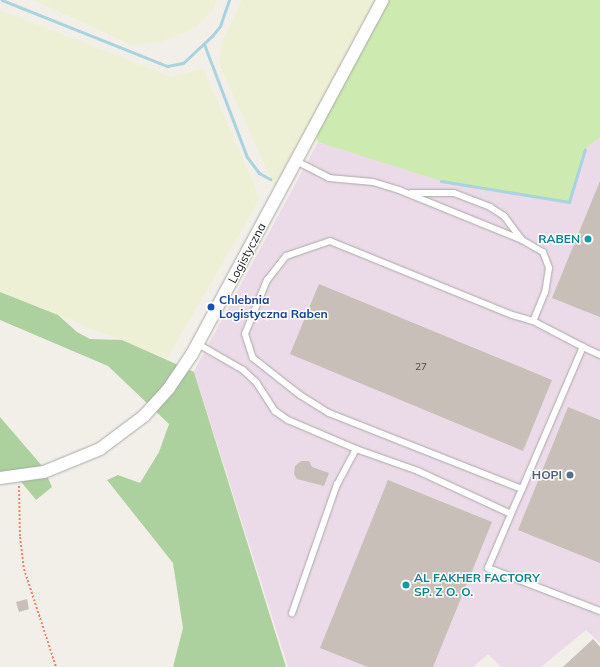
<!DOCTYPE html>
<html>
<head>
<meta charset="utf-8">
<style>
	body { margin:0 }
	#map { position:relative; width:600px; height:667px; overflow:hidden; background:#f2efe9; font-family:Mulish,sans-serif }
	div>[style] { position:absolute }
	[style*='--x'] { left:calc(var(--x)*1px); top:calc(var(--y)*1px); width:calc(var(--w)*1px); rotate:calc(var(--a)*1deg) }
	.industrial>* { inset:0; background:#ebdbe8 }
	.farmland>* { inset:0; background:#eef0d5 }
	.grass>* { inset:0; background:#cdebb0 }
	.forest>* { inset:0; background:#add19e }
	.stream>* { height:3px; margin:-1.5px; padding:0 1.5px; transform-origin:1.5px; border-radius:1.5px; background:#aad3df }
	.building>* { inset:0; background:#c7bfb8 }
	.path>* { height:2px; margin-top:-1px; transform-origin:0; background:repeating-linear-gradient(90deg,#fa8072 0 2px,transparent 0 4px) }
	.roads { filter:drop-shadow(0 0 1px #a9a9a9) drop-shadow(0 0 1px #a9a9a9) }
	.lane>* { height:6px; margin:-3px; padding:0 3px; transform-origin:3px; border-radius:3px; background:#fff }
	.street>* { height:12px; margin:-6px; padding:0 6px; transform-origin:6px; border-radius:6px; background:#fff }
	.dots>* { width:11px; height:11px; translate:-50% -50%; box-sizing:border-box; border:2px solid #fff; border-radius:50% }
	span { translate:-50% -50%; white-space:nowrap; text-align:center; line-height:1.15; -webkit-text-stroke:3px #fff; paint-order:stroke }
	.number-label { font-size:10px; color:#4b4948 }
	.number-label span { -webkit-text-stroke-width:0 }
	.culture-label { font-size:12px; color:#0d838f; font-weight:700 }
	.right { translate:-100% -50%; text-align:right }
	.left { translate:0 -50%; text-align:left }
	.street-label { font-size:12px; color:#222 }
	.transit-label { font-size:12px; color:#164399; font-weight:700 }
	.service-label { font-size:12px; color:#4e5e75; font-weight:700 }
</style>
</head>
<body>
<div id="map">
	<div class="industrial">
		<div style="clip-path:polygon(395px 0,600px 0,600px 643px,586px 630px,541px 667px,501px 667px,488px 654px,473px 667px,288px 667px,194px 371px)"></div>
	</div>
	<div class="farmland">
		<div style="clip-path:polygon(34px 0,217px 0,214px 9px,196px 27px,160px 42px,131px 45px)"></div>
		<div style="clip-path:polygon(242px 0,381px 0,278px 195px,220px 66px,221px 44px)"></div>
		<div style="clip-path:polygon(0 10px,172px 77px,203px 68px,260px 198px,167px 359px,0 292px)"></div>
	</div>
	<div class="grass">
		<div style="clip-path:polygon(383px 0,600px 0,600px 137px,585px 149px,569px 202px,441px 181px,318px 142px,314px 128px)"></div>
	</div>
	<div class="forest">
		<div style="clip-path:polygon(0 292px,58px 315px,77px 332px,90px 339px,122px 340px,194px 372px,286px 667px,173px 667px,183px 628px,173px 563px,107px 480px,118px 475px,140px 483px,159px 452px,169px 424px,108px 366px,0 320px)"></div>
		<div style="clip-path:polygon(0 417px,43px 467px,52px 487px,36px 500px,14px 473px,0 473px)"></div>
	</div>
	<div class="stream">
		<div style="--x:2;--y:0;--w:178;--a:21.8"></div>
		<div style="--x:167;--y:66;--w:16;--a:-11"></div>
		<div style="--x:183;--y:63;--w:40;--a:-43"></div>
		<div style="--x:212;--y:36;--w:13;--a:-51"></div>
		<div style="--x:220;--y:26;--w:28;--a:-71"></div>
		<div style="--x:204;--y:44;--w:121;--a:69.2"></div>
		<div style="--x:247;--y:157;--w:20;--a:53"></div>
		<div style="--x:259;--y:173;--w:13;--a:29"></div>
		<div style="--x:441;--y:181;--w:130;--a:9.3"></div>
		<div style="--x:569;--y:202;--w:55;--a:-73.2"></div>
	</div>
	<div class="building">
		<div style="clip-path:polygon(600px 181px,600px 317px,552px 298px)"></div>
		<div style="clip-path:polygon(319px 284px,552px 380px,523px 451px,290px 354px)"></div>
		<div style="clip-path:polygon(568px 407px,600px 420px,600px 563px,518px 530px)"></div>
		<div style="clip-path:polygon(301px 461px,309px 461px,312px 467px,329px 473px,324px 486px,297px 479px,294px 474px,295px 466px)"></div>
		<div style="clip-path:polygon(388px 480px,492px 522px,433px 667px,368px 667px,320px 648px)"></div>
		<div style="clip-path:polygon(27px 599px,29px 609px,19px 612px,16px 602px)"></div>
		<div style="clip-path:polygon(593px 639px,600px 647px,600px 667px,563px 667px)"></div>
	</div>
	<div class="path">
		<div style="--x:19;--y:486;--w:51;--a:88.9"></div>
		<div style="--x:20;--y:537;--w:32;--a:83"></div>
		<div style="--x:24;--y:569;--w:103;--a:71.9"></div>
	</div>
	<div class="roads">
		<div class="lane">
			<div style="--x:296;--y:161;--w:37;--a:27"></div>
			<div style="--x:329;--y:178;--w:44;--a:5.2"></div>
			<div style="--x:373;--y:182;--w:27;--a:17"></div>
			<div style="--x:399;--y:190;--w:133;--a:22.1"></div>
			<div style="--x:522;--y:240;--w:24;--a:30"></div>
			<div style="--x:543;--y:252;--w:17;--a:69"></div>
			<div style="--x:549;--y:268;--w:24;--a:99"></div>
			<div style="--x:545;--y:292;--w:31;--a:112"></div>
			<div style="--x:533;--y:321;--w:22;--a:-164"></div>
			<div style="--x:512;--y:315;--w:196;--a:-157.9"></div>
			<div style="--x:330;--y:241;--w:46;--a:161.2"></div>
			<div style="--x:286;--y:256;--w:31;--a:128"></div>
			<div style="--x:267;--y:280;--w:58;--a:112.2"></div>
			<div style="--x:245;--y:334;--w:25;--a:72"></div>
			<div style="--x:253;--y:358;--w:60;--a:38.2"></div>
			<div style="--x:300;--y:395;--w:34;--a:32"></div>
			<div style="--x:329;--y:413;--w:207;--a:21.5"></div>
			<div style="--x:522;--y:489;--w:27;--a:114"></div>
			<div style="--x:411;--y:193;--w:43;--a:0"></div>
			<div style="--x:454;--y:193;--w:39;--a:21"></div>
			<div style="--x:490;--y:207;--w:17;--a:33"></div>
			<div style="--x:504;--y:216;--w:30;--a:53"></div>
			<div style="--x:198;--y:344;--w:52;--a:30"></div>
			<div style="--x:243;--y:370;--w:18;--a:43"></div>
			<div style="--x:256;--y:382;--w:35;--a:57"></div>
			<div style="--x:275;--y:411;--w:16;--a:35"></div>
			<div style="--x:288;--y:420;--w:74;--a:23.1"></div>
			<div style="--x:356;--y:449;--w:40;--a:118"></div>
			<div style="--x:337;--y:484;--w:137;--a:109.2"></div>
			<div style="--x:583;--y:347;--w:19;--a:25"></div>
			<div style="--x:356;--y:449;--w:66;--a:19.5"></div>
			<div style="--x:418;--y:471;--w:102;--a:24.8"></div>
			<div style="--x:511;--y:514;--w:59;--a:113.1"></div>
			<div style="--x:488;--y:568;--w:120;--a:21"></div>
			<div style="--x:522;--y:489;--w:155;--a:-66.8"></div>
			<div style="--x:583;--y:347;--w:56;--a:-152.5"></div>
		</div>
		<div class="street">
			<div style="--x:0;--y:478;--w:44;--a:-7.8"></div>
			<div style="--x:44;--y:472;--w:61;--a:-22.3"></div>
			<div style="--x:100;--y:449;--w:55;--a:-36.9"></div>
			<div style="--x:144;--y:416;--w:38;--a:-48"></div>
			<div style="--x:169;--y:388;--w:41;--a:-55.9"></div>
			<div style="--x:192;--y:354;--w:402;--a:-61.7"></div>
		</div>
	</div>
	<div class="dots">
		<div style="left:588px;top:239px;background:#0f9aa8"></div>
		<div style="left:211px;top:307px;background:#1a4fb4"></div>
		<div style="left:570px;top:475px;background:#5c6f8a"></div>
		<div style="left:406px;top:585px;background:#0f9aa8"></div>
	</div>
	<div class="number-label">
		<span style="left:421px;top:367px">27</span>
	</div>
	<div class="culture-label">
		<span class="right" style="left:580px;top:239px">RABEN</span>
		<span class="left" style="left:414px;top:585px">AL FAKHER FACTORY<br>SP. Z O. O.</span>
	</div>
	<div class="street-label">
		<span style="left:247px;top:253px;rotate:-62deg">Logistyczna</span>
	</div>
	<div class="transit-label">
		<span class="left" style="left:219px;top:307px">Chlebnia<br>Logistyczna Raben</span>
	</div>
	<div class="service-label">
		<span class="right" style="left:562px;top:475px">HOPI</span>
	</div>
</div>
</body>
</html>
